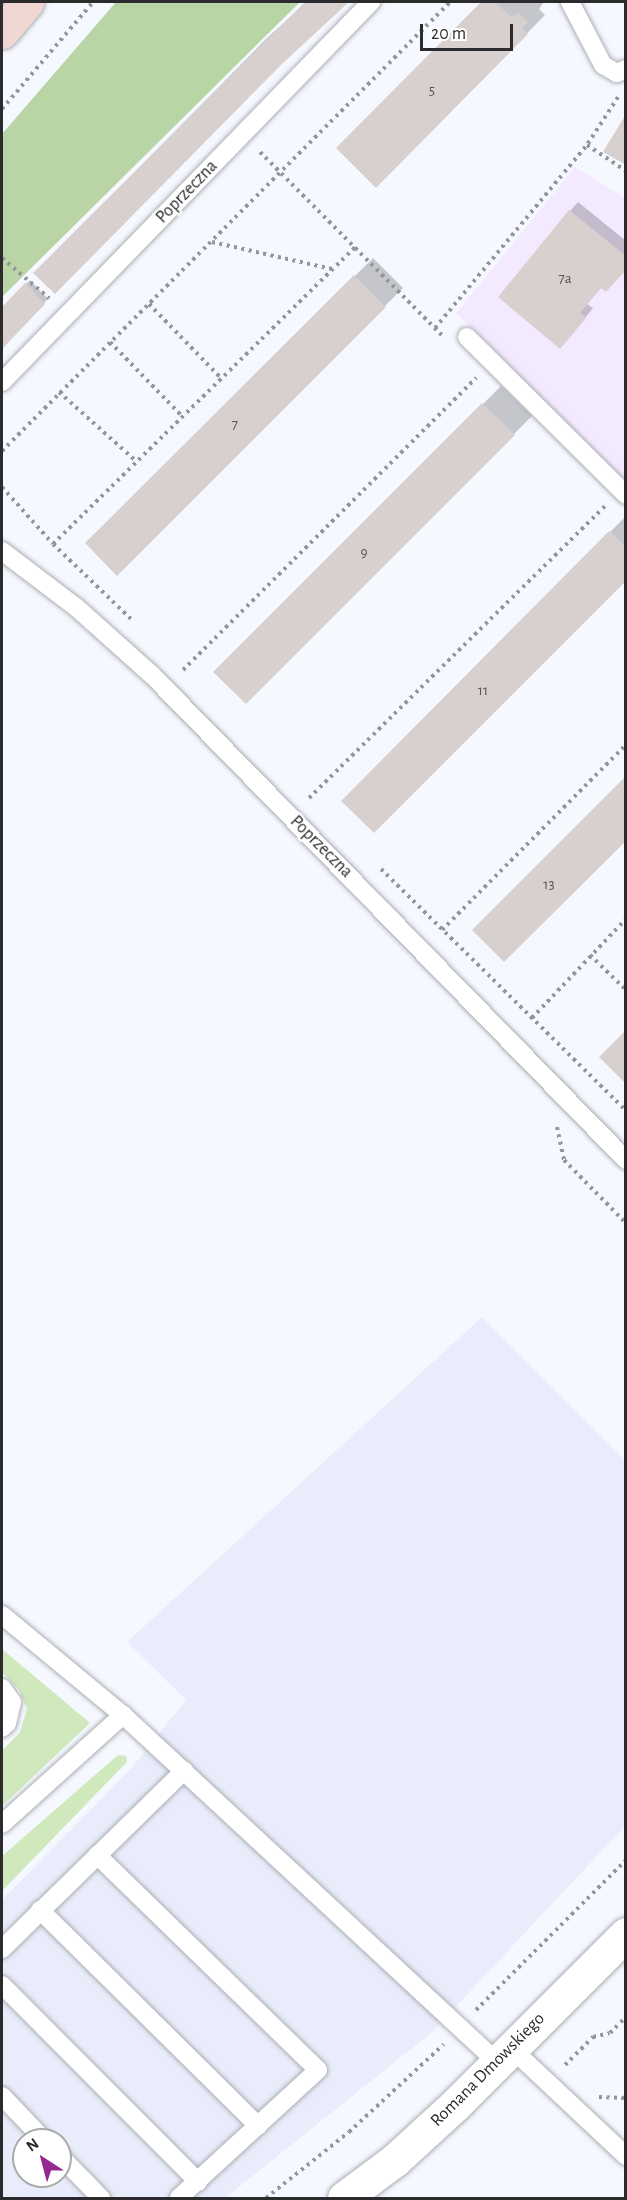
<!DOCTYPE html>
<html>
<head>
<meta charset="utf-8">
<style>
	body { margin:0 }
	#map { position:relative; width:627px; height:2200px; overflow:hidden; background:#f6f8ff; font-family:"Alegreya Sans",sans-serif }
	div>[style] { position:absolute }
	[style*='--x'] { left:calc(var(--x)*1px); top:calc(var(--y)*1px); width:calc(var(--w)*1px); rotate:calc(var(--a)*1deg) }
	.built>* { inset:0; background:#e9edfb }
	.education>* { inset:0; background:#f4eaff }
	.green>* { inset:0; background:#cfe9bd }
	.forest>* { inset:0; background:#b9d4a5 }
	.shadow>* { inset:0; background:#0003 }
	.building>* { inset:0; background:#d8d0cf }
	.path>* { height:4px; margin-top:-2px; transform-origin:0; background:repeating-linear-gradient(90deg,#95969b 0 3px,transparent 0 7.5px) }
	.roads { filter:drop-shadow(0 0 2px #acaeb4) drop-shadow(0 0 2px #acaeb4) }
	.service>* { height:18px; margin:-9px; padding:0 9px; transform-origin:9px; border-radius:9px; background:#fff }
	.tertiary>* { height:33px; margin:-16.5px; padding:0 16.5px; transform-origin:16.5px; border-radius:16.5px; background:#fff }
	.secondary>* { height:33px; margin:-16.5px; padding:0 16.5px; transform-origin:16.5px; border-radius:16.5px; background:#f1d7d4 }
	span { translate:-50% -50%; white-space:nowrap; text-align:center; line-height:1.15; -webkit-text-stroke:4.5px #fff; paint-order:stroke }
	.number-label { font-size:15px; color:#565456 }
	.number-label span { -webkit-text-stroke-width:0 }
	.street-label { font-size:18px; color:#2b2b2e }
	.frame { position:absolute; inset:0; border:3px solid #2b2b2e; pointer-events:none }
	.north { position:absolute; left:12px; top:2128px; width:60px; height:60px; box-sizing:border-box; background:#fff; border:2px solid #aaaaab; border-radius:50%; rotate:324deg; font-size:16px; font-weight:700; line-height:24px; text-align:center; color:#2b2b2e }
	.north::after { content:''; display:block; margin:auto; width:21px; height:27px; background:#942a8d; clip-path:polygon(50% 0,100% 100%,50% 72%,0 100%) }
	.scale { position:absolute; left:420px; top:24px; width:93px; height:27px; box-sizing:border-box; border:3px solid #2b2b2e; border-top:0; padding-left:8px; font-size:18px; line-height:21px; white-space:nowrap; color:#2b2b2e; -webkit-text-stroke:4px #fff; paint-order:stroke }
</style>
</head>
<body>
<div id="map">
	<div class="built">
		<div style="clip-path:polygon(evenodd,482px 1317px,625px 1460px,625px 1826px,431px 2033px,225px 2198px,2px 2198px,2px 1900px,134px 1765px,186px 1700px,127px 1642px,482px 1317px,24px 2140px,60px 2140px,60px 2176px,24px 2176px,24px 2140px)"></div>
	</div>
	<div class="education">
		<div style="clip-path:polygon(575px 167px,625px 198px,625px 482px,456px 313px)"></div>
	</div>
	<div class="green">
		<div style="clip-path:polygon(2px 1649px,90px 1723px,2px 1806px,2px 1751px,20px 1732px,27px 1709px,19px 1690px,2px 1672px)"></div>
		<div style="clip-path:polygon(118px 1755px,126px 1756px,127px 1762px,2px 1891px,2px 1856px)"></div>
	</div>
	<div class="forest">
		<div style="clip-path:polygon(116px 2px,300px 2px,2px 297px,2px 134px)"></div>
	</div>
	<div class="shadow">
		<div style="clip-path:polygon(307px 2px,347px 2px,35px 273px,267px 38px)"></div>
		<div style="clip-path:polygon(483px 2px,544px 2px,539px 9px,545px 15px,376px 186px,338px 148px)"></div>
		<div style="clip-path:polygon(578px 202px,626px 241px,626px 269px,602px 287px,587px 304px,593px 308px,569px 338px,570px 211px)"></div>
		<div style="clip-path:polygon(373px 258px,403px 288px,117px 573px,87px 543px)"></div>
		<div style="clip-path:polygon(30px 280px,48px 299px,2px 347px,2px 308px)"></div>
		<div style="clip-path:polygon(501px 386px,532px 416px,246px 702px,215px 672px)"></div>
		<div style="clip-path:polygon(626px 516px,626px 579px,343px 801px)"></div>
	</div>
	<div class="building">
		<div style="clip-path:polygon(305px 2px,349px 2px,282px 64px,55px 294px,33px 273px)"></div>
		<div style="clip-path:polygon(481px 2px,495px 2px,512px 18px,518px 12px,528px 22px,522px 28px,528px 34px,376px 188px,336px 148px)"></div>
		<div style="clip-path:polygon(626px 114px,626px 165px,603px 152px)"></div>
		<div style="clip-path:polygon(569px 210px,626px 256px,626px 270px,606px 292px,601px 288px,580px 313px,586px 318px,560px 349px,498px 297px)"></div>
		<div style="clip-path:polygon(354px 275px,386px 307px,117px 576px,85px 543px)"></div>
		<div style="clip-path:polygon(25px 283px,45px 304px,2px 349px,2px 307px)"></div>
		<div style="clip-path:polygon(482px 403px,515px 435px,246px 704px,213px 672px)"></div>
		<div style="clip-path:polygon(609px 531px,626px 547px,626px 581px,374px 833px,341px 801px)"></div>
		<div style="clip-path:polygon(626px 776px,626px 841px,504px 962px,472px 930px)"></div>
		<div style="clip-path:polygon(626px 1030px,626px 1084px,599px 1057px)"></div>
	</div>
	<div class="path">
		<div style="--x:618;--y:97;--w:57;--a:122.9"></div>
		<div style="--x:587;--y:145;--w:47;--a:33.7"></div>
		<div style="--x:2;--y:109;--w:140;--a:-49.6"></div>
		<div style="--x:260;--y:152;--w:260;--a:45.2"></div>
		<div style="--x:212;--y:242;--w:123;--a:12.7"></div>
		<div style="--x:2;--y:258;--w:62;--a:40.4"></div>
		<div style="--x:149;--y:304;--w:103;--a:45.8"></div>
		<div style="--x:435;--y:328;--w:238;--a:-50.3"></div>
		<div style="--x:110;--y:342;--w:103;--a:45.8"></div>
		<div style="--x:59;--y:392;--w:103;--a:41.9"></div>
		<div style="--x:2;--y:451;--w:634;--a:-45.06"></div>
		<div style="--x:2;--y:487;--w:76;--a:48.2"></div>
		<div style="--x:53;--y:544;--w:112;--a:43.9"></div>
		<div style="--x:53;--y:544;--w:425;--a:-44.5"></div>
		<div style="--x:183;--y:670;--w:414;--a:-44.9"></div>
		<div style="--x:309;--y:798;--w:416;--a:-44.6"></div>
		<div style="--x:381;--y:869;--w:344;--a:44.6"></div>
		<div style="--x:442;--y:930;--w:261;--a:-45.2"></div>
		<div style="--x:590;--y:955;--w:50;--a:44.2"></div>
		<div style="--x:532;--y:1018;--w:137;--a:-46.5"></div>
		<div style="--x:557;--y:1127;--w:34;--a:78"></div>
		<div style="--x:564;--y:1160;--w:88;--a:45.5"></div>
		<div style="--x:476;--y:2010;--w:212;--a:-45"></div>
		<div style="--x:565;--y:2065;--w:40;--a:-45"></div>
		<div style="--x:593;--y:2037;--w:17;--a:-13"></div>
		<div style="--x:610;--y:2033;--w:23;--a:-45"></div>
		<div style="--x:599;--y:2097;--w:27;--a:2"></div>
		<div style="--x:266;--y:2198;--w:106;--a:-38.5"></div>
		<div style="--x:349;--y:2132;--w:129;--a:-42.8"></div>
	</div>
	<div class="roads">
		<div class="service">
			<div style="--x:570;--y:2;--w:71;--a:62.4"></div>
			<div style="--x:603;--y:65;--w:16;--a:30"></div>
			<div style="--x:617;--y:73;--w:10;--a:-24"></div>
			<div style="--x:467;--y:337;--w:224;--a:44.8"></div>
			<div style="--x:2;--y:382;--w:530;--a:-45.84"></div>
			<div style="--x:2;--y:551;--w:94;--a:37.2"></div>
			<div style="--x:77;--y:608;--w:102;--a:41.8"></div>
			<div style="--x:153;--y:676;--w:677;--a:45.66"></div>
			<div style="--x:2;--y:1615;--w:157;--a:39.6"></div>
			<div style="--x:123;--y:1715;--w:510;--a:42.86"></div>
			<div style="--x:2;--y:1688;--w:17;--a:54"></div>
			<div style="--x:12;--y:1702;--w:22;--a:103"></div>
			<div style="--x:7;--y:1723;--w:7;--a:135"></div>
			<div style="--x:2;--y:1824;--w:163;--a:-42"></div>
			<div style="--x:97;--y:1855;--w:308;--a:44.2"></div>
			<div style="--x:318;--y:2070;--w:189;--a:137.4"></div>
			<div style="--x:40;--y:1910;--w:307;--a:44.7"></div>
			<div style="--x:2;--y:1949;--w:255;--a:-44.4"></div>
			<div style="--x:2;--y:1985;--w:278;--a:45.1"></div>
			<div style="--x:511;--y:2048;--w:158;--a:43.2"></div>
			<div style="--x:2;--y:2096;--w:61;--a:46.3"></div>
			<div style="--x:60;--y:2156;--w:59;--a:45.7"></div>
		</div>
		<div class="tertiary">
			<div style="--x:344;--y:2198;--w:64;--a:-36.7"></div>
			<div style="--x:395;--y:2160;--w:81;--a:-42.5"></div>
			<div style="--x:455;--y:2105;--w:242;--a:-45"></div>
		</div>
		<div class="secondary">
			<div style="--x:2;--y:32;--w:39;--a:-50"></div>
		</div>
	</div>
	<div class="number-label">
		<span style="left:432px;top:91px">5</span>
		<span style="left:565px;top:279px">7a</span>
		<span style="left:235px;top:425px">7</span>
		<span style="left:364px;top:553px">9</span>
		<span style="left:483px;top:691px">11</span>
		<span style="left:549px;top:885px">13</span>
	</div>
	<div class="street-label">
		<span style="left:187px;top:192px;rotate:-46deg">Poprzeczna</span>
		<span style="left:321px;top:847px;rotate:45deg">Poprzeczna</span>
		<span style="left:488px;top:2070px;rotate:-45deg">Romana Dmowskiego</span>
	</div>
	<div class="frame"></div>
	<div class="north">N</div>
	<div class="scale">20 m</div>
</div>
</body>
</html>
